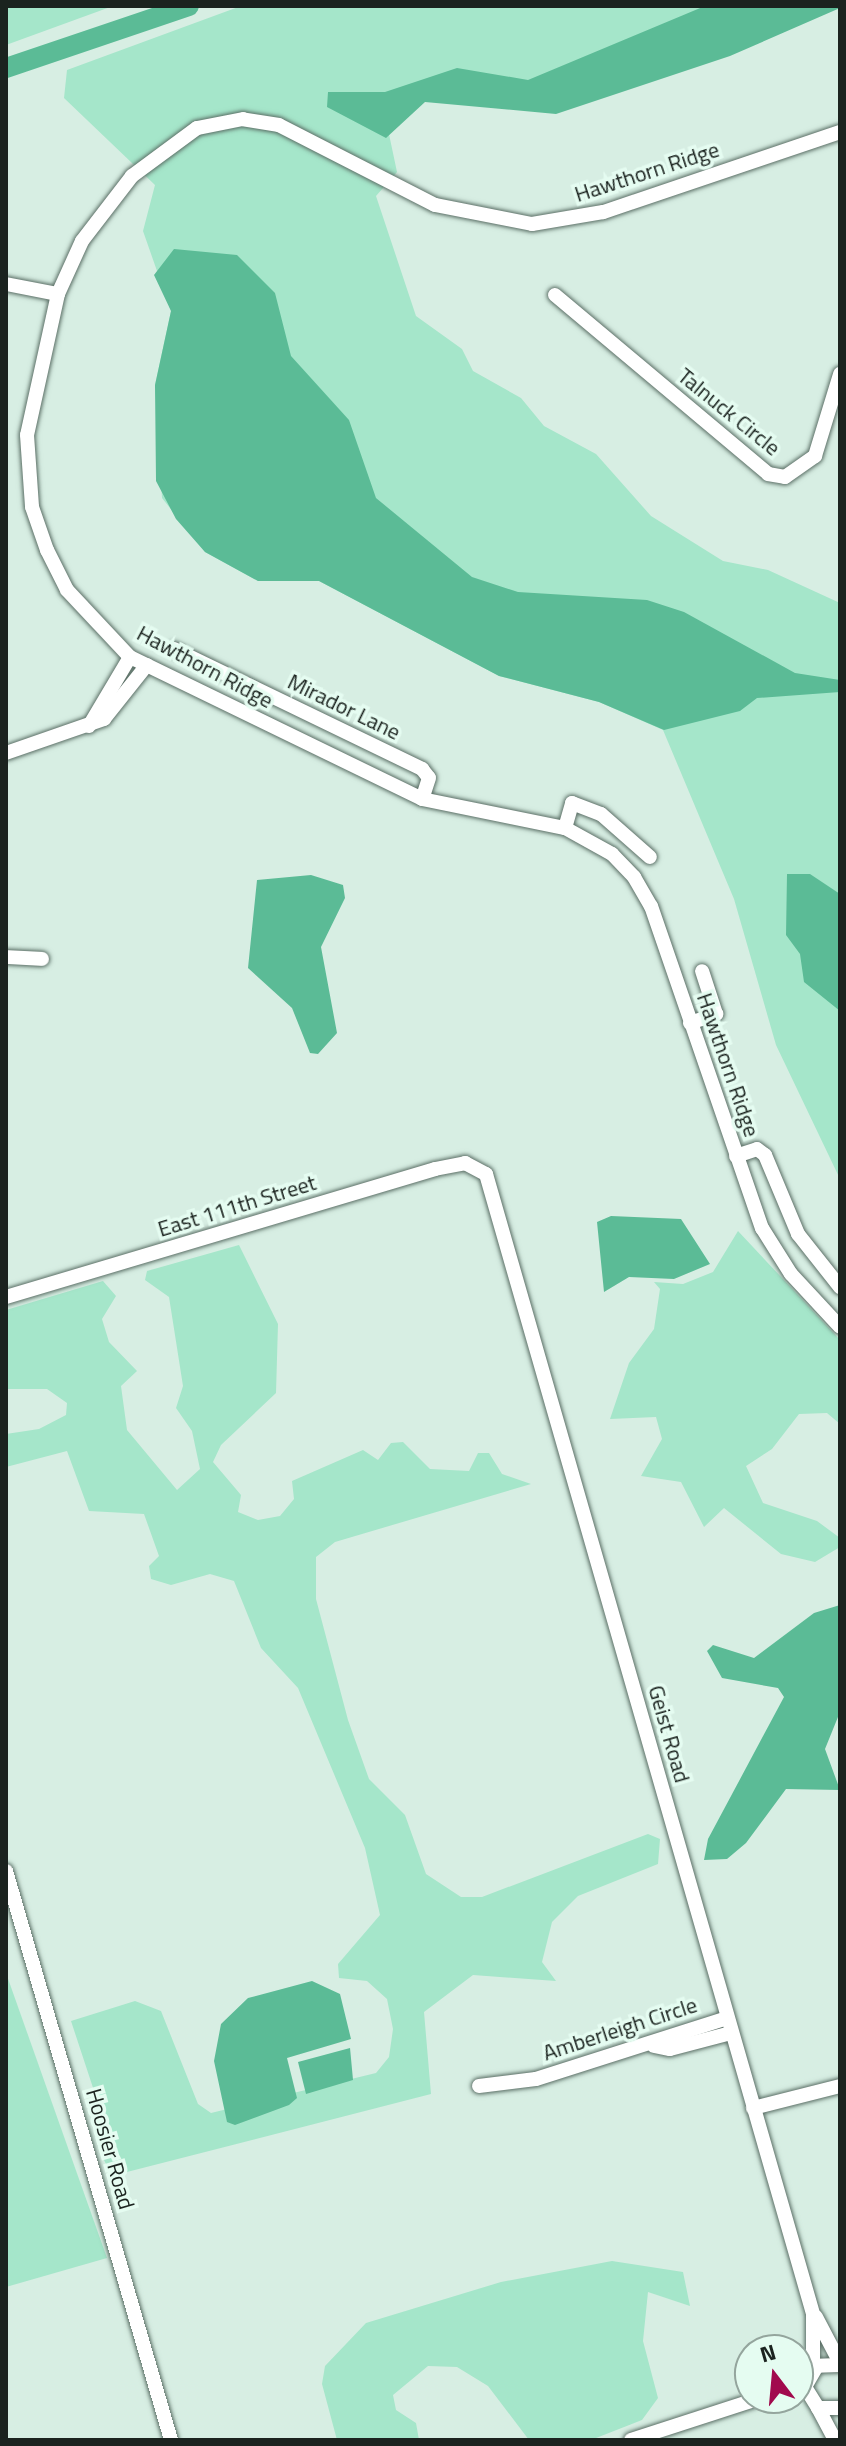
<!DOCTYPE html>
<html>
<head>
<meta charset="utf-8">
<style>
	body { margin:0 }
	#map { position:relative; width:846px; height:2446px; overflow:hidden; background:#d7eee3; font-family:"Titillium Web",sans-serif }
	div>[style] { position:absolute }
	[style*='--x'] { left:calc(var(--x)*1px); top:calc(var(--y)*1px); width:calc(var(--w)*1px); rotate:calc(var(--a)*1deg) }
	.green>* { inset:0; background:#a5e6ca }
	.water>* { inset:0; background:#5bbb96 }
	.river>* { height:20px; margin:-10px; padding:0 10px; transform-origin:10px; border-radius:10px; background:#5bbb96 }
	.roads { filter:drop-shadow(0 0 2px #5b6f66) drop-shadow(0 0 2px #5b6f66) }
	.minor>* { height:14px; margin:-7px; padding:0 7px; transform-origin:7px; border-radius:7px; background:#fff }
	span { translate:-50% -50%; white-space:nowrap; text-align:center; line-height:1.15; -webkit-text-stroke:7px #e5fcf1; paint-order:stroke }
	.street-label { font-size:22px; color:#1b231f }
	.frame { position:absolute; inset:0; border:8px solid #1b231f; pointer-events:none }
	.north { position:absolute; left:734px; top:2334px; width:80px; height:80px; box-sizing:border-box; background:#e5fcf1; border:2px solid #94a59d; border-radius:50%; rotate:344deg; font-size:22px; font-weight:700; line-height:32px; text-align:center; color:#1b231f }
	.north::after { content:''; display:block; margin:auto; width:28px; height:36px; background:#a10a4d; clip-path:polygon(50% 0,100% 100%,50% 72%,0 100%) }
</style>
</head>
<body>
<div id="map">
	<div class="green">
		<div style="clip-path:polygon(6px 6px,113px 6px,6px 45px)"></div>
		<div style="clip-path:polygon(241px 6px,818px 6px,534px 89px,428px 93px,386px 120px,397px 172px,376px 196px,416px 316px,462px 349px,473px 371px,521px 398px,544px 426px,596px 454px,651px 516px,723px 561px,768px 570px,840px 603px,840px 1179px,776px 1045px,734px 899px,663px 730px,599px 702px,499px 676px,319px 581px,258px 581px,205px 552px,162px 498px,155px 385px,171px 311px,143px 231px,155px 185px,64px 98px,67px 70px)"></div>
		<div style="clip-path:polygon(738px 1231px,840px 1340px,840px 1424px,827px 1413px,799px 1414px,772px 1449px,746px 1466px,763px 1503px,817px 1521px,840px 1538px,840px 1547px,815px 1562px,781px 1554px,724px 1508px,704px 1527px,681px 1482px,641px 1476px,662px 1439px,656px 1417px,610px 1419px,629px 1363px,654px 1329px,660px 1289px,654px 1282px,683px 1284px,713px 1272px)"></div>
		<div style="clip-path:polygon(239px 1245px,278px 1324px,276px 1393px,221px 1445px,213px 1462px,241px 1495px,238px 1512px,258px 1520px,280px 1516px,294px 1499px,292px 1481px,363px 1450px,378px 1460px,391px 1443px,403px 1442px,430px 1469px,469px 1471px,478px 1453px,489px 1453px,502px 1474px,531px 1484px,335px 1542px,316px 1557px,316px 1599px,348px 1720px,369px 1779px,405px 1815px,426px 1874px,461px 1897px,482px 1897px,648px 1834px,660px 1839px,658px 1864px,578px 1896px,552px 1922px,542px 1962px,556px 1981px,473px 1975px,424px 2012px,431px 2094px,123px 2173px,109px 2170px,102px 2156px,100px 2109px,71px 2021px,135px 2001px,161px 2011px,198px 2104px,211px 2113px,376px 2073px,389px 2057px,393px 2029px,387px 1999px,367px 1981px,339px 1978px,338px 1964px,380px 1915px,365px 1848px,298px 1688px,261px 1648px,234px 1581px,210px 1574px,171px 1585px,151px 1579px,149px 1566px,159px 1556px,144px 1514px,89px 1511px,67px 1451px,6px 1467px,6px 1434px,39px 1429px,66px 1415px,67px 1403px,47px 1389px,6px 1389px,6px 1310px,103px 1281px,116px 1296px,102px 1319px,109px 1342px,137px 1371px,121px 1386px,127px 1430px,177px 1490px,200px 1469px,192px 1431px,176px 1408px,183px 1386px,169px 1297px,145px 1280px,147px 1271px)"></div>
		<div style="clip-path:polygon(6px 1973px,107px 2258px,6px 2287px)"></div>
		<div style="clip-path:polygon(612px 2261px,683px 2272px,690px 2306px,648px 2292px,643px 2341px,658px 2398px,642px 2420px,591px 2440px,529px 2440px,488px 2386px,457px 2367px,428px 2366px,393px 2395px,396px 2410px,416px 2423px,419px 2440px,337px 2440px,322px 2384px,325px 2366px,366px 2323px,501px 2282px)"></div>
	</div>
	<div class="water">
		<div style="clip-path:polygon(705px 6px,840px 8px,730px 56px,556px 114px,425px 102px,386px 138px,327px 107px,328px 92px,385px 92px,457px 68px,528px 80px)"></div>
		<div style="clip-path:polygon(174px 249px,237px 255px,275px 293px,291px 356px,349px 420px,376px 498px,472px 577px,518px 592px,647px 600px,684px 612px,795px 673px,840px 680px,840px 692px,757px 698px,740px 711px,664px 730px,599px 702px,499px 676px,319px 581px,258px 581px,205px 552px,176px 519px,156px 481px,155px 385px,171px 311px,154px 275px)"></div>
		<div style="clip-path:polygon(787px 874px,810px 874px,840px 894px,840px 1011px,804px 982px,800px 954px,786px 935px)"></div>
		<div style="clip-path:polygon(311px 875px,343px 885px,345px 898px,321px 947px,337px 1033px,318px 1054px,310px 1053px,292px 1008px,248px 968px,257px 880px)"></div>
		<div style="clip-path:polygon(611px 1216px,681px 1219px,710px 1264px,674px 1279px,629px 1277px,604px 1292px,597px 1222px)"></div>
		<div style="clip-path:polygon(840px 1605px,840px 1712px,825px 1749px,840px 1790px,786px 1789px,746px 1843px,727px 1859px,704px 1860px,708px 1839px,784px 1697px,778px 1688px,722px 1678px,707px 1651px,713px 1645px,754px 1658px,814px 1613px)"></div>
		<div style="clip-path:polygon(312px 1981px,340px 1994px,351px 2039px,287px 2058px,297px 2098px,289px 2105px,235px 2125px,227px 2122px,214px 2061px,221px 2024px,248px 1998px)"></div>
		<div style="clip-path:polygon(350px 2048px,353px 2080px,306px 2094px,298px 2062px)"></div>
	</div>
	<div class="river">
		<div style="--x:6;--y:68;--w:193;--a:-18.7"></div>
	</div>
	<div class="roads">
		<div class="minor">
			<div style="--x:840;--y:132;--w:250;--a:161.3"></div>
			<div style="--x:603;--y:212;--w:72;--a:170.4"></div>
			<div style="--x:532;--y:224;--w:99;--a:-168.9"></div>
			<div style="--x:435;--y:205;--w:175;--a:-152.9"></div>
			<div style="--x:279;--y:125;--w:36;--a:-171"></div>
			<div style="--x:243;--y:119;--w:47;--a:168.9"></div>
			<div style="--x:197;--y:128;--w:81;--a:143.6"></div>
			<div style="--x:132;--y:176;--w:82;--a:127.6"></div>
			<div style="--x:82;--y:241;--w:58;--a:114.4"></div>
			<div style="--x:58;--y:294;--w:144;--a:102.4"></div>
			<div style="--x:27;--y:435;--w:72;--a:86"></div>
			<div style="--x:32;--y:507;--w:46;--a:70.8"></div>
			<div style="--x:47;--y:550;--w:45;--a:63.4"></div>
			<div style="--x:67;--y:590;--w:92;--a:46.8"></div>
			<div style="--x:130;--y:657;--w:325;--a:25.9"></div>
			<div style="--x:422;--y:799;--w:146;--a:11.5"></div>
			<div style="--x:565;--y:828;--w:54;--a:29"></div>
			<div style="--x:612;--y:854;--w:32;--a:46"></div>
			<div style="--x:634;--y:877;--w:34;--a:60"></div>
			<div style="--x:651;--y:906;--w:341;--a:71"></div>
			<div style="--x:762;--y:1228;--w:54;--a:57.8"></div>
			<div style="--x:791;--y:1274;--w:72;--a:47.2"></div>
			<div style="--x:6;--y:284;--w:53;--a:10.9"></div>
			<div style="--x:555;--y:295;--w:278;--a:40"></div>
			<div style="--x:768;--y:474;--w:17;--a:10"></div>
			<div style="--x:785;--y:477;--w:37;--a:-35"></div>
			<div style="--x:815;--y:456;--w:86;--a:-73"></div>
			<div style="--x:174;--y:649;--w:276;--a:25.8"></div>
			<div style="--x:422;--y:769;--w:11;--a:52"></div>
			<div style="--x:429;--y:778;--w:22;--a:108"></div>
			<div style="--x:89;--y:726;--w:80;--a:-59.3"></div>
			<div style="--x:6;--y:753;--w:104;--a:-19.1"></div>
			<div style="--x:104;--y:719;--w:69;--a:-51.5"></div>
			<div style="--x:565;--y:828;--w:26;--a:-74"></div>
			<div style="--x:572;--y:803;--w:31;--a:21"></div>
			<div style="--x:601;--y:814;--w:65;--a:41.3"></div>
			<div style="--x:6;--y:957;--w:36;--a:3"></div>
			<div style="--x:690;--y:1023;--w:28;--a:-19"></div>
			<div style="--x:716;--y:1014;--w:45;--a:-108"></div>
			<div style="--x:736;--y:1156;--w:22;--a:-18"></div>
			<div style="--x:757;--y:1149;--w:10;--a:37"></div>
			<div style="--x:765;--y:1155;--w:86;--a:67.3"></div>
			<div style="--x:798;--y:1234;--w:68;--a:51.6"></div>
			<div style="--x:6;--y:1297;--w:448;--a:-16.6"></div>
			<div style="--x:435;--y:1169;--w:31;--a:-11"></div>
			<div style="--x:465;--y:1163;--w:24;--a:28"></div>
			<div style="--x:486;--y:1174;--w:1186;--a:73.99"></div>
			<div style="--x:813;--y:2314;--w:55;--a:90"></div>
			<div style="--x:6;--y:1871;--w:592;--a:73.83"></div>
			<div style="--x:654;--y:2046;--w:16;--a:11"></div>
			<div style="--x:670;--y:2049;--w:63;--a:-14.7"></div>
			<div style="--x:479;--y:2086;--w:57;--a:-7"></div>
			<div style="--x:536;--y:2079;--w:201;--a:-17.7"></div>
			<div style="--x:753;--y:2108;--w:90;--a:-14.2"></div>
			<div style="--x:816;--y:2317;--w:52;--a:62.4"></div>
			<div style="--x:840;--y:2365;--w:23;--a:178"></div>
			<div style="--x:817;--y:2366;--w:24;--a:120"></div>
			<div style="--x:805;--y:2387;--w:25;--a:58"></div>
			<div style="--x:818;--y:2408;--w:22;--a:0"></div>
			<div style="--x:818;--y:2408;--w:36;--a:62"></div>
			<div style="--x:631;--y:2440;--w:136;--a:-18"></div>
		</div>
	</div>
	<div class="street-label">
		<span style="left:647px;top:172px;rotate:-18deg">Hawthorn Ridge</span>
		<span style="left:729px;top:412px;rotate:39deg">Talnuck Circle</span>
		<span style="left:205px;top:667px;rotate:28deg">Hawthorn Ridge</span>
		<span style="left:344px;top:707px;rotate:26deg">Mirador Lane</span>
		<span style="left:728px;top:1065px;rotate:71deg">Hawthorn Ridge</span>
		<span style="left:237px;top:1206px;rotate:-17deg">East 111th Street</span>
		<span style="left:669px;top:1734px;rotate:74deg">Geist Road</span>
		<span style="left:620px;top:2029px;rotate:-18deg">Amberleigh Circle</span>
		<span style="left:110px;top:2149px;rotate:74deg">Hoosier Road</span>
	</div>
	<div class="frame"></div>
	<div class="north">N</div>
</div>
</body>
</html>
